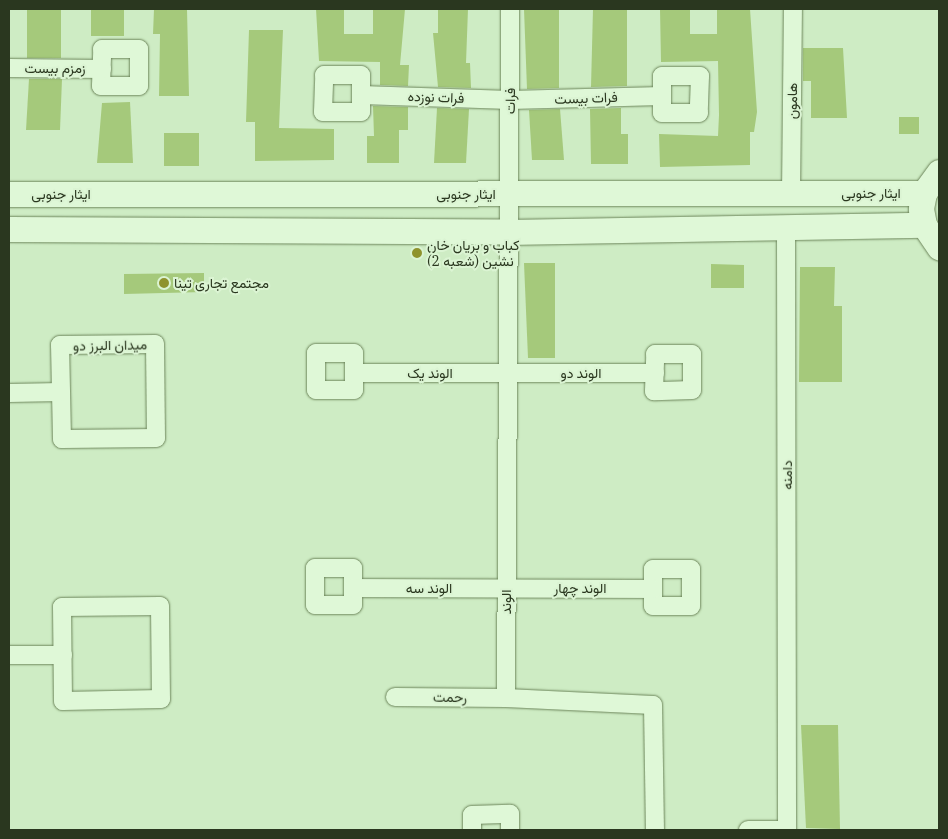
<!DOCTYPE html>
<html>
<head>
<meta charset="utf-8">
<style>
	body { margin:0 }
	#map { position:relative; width:948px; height:839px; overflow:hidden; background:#ceecc4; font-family:"IBM Plex Serif",Vazirmatn,serif }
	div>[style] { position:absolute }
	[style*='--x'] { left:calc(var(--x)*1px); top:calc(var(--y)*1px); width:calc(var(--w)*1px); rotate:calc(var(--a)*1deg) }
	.building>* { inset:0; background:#a5c97b }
	.roads { filter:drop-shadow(0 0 1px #6d865b) drop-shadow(0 0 1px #6d865b) }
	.minor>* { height:18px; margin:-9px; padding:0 9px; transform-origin:9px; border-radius:9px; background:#dff8d7 }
	.secondary>* { height:25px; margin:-12.5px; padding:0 12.5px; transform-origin:12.5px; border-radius:12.5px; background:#dff8d7 }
	.dots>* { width:14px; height:14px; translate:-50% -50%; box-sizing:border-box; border:2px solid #dbf4d3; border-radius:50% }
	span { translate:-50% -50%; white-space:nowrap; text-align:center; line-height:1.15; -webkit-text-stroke:4px #dbf4d3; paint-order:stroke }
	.street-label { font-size:14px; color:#2a371f }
	.poi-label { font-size:14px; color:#2a371f }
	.left { translate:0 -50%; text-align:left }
	.frame { position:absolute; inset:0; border:10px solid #2a371f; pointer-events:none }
</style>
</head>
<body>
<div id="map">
	<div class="building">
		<div style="clip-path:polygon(27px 9px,61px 9px,61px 58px,27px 58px)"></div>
		<div style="clip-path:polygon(91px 9px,124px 9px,124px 36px,91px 36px)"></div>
		<div style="clip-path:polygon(154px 9px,187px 9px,189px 96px,159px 96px,160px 34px,153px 34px)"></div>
		<div style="clip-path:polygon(316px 9px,344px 9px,344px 34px,373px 34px,373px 9px,405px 9px,400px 65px,409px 65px,408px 86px,380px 85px,380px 62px,319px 61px)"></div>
		<div style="clip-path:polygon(438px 9px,468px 9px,466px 63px,470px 63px,471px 88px,438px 87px,433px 33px,438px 33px)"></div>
		<div style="clip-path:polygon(524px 9px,559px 9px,559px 88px,527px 89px)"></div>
		<div style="clip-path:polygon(593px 9px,627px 9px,627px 86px,591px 87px)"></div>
		<div style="clip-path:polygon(660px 9px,690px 9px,690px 34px,717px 34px,717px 9px,750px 9px,757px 112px,754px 132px,750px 132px,750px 165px,660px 167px,659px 134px,718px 136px,719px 115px,718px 61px,661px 62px)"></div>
		<div style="clip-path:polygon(249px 30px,283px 30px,279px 128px,334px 129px,334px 160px,255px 161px,255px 122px,246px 122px)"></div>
		<div style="clip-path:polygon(803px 48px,843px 48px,847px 118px,811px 118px,811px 81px,803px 81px)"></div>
		<div style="clip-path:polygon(29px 79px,62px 79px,60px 130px,26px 130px)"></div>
		<div style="clip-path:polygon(130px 102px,133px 163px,97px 163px,102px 103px)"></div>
		<div style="clip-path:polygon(373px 106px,408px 107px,408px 130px,399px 130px,399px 163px,367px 163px,367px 136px,374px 136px)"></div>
		<div style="clip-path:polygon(437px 108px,469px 109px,466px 163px,434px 163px)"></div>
		<div style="clip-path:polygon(621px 108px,621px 134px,628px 134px,628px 164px,591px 164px,590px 109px)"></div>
		<div style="clip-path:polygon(560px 109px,564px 160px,532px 160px,529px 110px)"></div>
		<div style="clip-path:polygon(899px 117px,919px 117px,919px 134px,899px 134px)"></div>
		<div style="clip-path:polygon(164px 133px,199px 133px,199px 166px,164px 166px)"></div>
		<div style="clip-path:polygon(524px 263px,555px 263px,555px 358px,528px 358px)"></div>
		<div style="clip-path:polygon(711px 264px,744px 265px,744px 288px,711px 288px)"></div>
		<div style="clip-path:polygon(800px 267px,835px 267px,834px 306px,842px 306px,842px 382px,799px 382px)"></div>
		<div style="clip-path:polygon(204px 273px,204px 292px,124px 294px,124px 274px)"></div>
		<div style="clip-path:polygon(801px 725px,838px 725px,840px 829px,806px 828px)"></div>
	</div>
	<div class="roads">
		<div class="minor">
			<div style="--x:510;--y:9;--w:689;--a:90.33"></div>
			<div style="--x:506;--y:698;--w:147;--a:2.7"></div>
			<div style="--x:653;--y:705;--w:125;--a:89.1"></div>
			<div style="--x:102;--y:49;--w:37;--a:0"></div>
			<div style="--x:139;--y:49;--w:37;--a:90"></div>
			<div style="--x:139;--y:86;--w:38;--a:180"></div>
			<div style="--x:101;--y:86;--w:37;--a:-88"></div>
			<div style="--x:9;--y:68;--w:93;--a:0.6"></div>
			<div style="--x:324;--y:75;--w:37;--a:0"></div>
			<div style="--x:361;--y:75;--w:37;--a:90"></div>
			<div style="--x:361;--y:112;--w:38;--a:180"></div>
			<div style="--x:323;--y:112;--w:37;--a:-88"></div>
			<div style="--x:662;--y:76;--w:38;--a:0"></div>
			<div style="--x:700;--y:76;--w:37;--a:92"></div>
			<div style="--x:699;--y:113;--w:37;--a:180"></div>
			<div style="--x:662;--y:113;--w:37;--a:-90"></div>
			<div style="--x:361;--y:95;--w:149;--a:1.9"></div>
			<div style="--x:510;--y:100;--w:152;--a:-1.5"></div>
			<div style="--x:791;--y:194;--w:185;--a:-89.4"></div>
			<div style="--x:786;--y:229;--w:601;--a:89.9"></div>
			<div style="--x:155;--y:344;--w:94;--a:89.4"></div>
			<div style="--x:156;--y:438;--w:94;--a:179.4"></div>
			<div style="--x:62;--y:439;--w:94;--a:-91.2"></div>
			<div style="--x:60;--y:345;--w:95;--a:-0.6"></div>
			<div style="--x:316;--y:353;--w:38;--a:0"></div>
			<div style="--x:354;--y:353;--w:37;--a:90"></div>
			<div style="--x:354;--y:390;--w:38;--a:180"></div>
			<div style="--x:316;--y:390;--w:37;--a:-90"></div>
			<div style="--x:655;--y:354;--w:37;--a:0"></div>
			<div style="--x:692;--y:354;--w:36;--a:90"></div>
			<div style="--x:692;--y:390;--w:38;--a:178"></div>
			<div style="--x:654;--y:391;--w:37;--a:-88"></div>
			<div style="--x:354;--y:373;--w:301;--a:0"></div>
			<div style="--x:9;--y:393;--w:52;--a:-1.1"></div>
			<div style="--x:315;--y:568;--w:38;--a:0"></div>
			<div style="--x:353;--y:568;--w:37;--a:90"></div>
			<div style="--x:353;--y:605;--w:38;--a:180"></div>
			<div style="--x:315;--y:605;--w:37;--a:-90"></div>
			<div style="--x:653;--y:569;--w:38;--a:0"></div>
			<div style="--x:691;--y:569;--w:37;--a:90"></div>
			<div style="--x:691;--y:606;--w:38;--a:180"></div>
			<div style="--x:653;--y:606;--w:37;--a:-90"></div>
			<div style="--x:353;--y:588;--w:300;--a:0.2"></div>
			<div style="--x:160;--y:606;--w:93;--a:89.4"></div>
			<div style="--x:161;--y:699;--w:98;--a:178.8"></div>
			<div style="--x:63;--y:701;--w:94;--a:-90.6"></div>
			<div style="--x:62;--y:607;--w:98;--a:-0.6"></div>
			<div style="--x:9;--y:655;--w:54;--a:0"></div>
			<div style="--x:395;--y:697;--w:111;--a:0.5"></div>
			<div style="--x:472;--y:830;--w:15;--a:-90"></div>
			<div style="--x:472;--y:815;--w:38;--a:-2"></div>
			<div style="--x:510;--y:814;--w:16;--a:90"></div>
			<div style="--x:748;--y:830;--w:39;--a:0"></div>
		</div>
		<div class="secondary">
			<div style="--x:939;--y:172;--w:26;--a:126"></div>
			<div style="--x:924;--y:193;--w:16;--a:101"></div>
			<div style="--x:921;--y:209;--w:16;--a:79"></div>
			<div style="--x:924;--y:225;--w:27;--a:56"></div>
			<div style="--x:9;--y:194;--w:915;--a:-0.06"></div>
			<div style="--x:9;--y:229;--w:498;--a:0.3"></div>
			<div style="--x:507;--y:232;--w:417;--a:-1"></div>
		</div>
	</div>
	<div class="dots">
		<div style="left:417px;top:253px;background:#8f932d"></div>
		<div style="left:164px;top:283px;background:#8f932d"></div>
	</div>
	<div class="street-label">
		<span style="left:55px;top:68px">زمزم بیست</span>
		<span style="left:436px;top:97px;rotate:2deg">فرات نوزده</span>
		<span style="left:586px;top:98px;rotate:-2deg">فرات بیست</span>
		<span style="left:510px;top:101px;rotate:-89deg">فرات</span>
		<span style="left:792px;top:101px;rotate:-89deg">هامون</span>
		<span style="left:871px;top:193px">ایثار جنوبی</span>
		<span style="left:61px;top:194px">ایثار جنوبی</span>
		<span style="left:466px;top:194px">ایثار جنوبی</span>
		<span style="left:110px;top:345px;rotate:-1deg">میدان البرز دو</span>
		<span style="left:430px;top:373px">الوند یک</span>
		<span style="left:581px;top:373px">الوند دو</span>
		<span style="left:787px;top:475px;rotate:-90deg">دامنه</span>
		<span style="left:429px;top:588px">الوند سه</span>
		<span style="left:580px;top:588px">الوند چهار</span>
		<span style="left:506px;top:602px;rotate:-90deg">الوند</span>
		<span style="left:450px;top:697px;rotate:1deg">رحمت</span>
	</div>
	<div class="poi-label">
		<span class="left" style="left:427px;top:253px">کباب و بریان خان<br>نشین (شعبه 2)</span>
		<span class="left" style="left:174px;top:283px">مجتمع تجاری تینا</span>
	</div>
	<div class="frame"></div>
</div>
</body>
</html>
